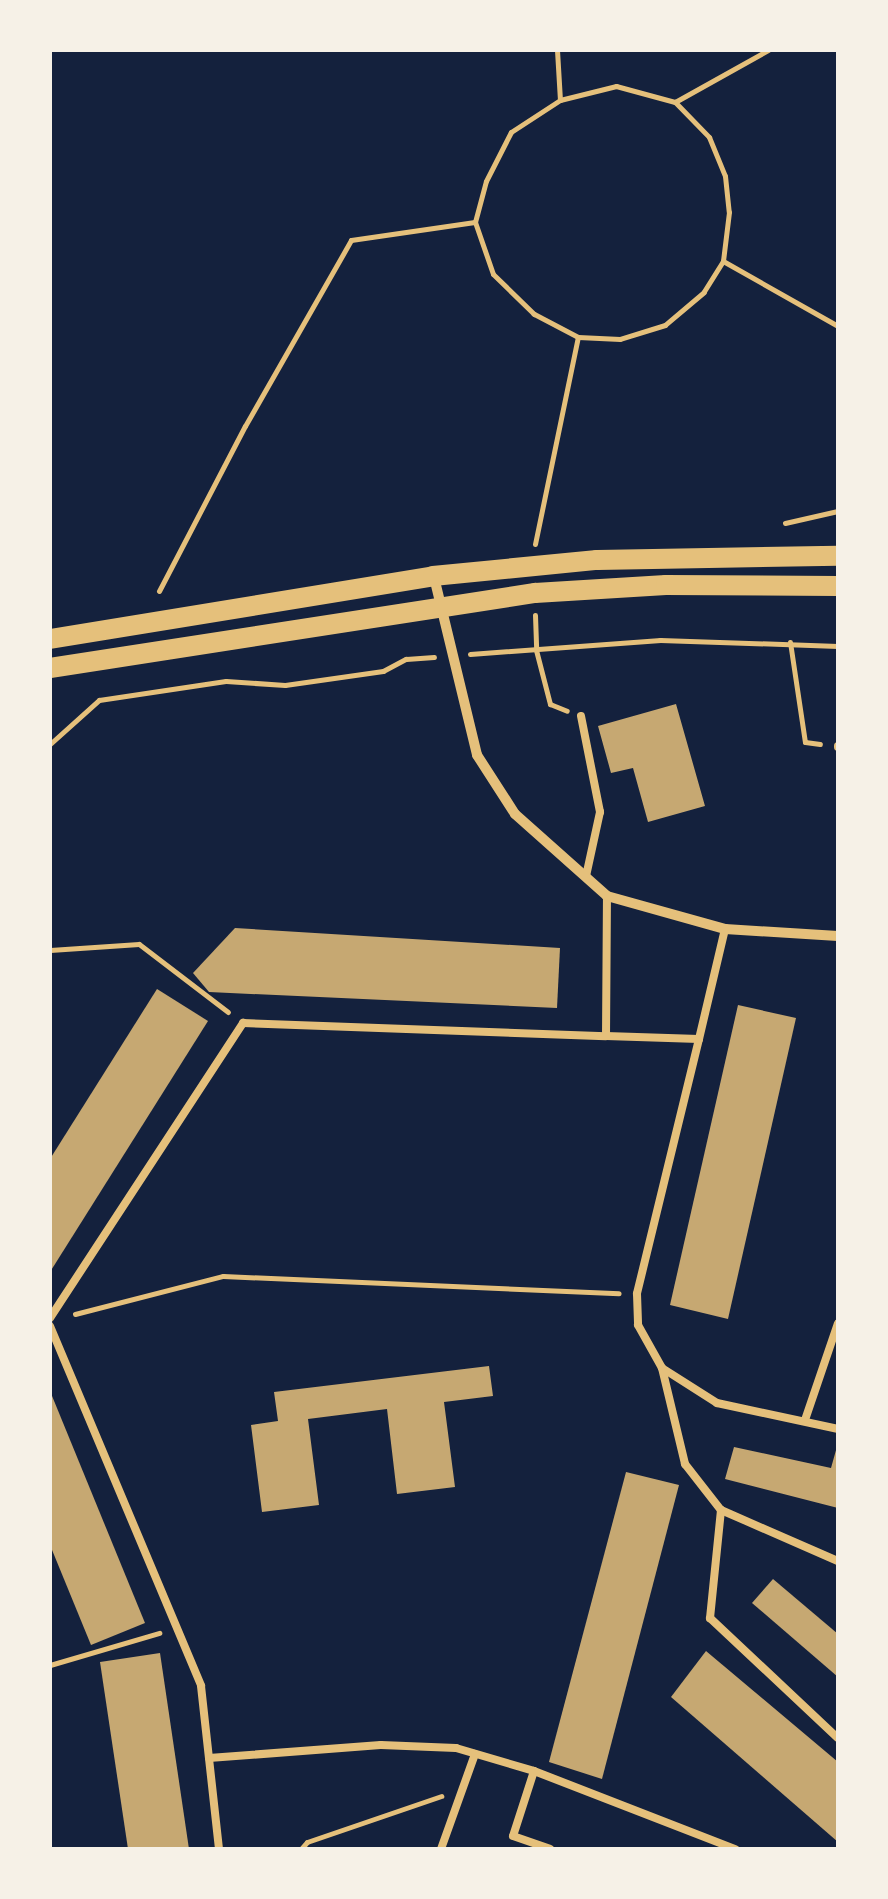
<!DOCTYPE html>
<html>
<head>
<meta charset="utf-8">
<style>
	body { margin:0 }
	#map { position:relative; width:888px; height:1899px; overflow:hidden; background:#14213d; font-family:Commissioner,sans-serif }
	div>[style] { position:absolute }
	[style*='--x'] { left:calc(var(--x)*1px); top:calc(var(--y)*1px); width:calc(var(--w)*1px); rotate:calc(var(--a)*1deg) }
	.building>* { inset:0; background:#c6a872 }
	.path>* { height:5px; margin:-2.5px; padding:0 2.5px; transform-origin:2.5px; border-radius:2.5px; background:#e5c07b }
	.service>* { height:8px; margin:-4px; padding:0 4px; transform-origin:4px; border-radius:4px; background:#e5c07b }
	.minor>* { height:10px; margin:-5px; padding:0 5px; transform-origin:5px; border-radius:5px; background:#e5c07b }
	.secondary>* { height:20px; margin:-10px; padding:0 10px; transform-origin:10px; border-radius:10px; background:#e5c07b }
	span { translate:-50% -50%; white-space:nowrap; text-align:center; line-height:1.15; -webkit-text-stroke:10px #f6f1e7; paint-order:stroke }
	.frame { position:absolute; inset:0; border:52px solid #f6f1e7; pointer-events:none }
</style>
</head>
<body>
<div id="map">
	<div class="building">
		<div style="clip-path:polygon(676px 704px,705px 806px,648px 822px,633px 768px,611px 773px,598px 726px)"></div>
		<div style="clip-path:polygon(235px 928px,560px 948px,557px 1008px,209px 992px,193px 973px)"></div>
		<div style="clip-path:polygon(157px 989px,208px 1021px,50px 1272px,50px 1159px)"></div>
		<div style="clip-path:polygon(738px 1005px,796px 1018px,728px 1319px,670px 1305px)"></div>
		<div style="clip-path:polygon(489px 1366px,493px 1396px,444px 1402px,455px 1487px,397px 1494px,387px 1409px,308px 1419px,319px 1505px,262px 1512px,251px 1425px,278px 1421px,274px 1392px)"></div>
		<div style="clip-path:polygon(50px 1391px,145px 1623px,91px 1645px,50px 1545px)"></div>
		<div style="clip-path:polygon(838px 1443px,838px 1508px,725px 1479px,734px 1447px,831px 1468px)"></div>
		<div style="clip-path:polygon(626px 1472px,679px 1485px,602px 1779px,549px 1762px)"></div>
		<div style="clip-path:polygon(773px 1579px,838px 1634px,838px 1677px,752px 1603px)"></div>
		<div style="clip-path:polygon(706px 1651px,838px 1762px,838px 1842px,671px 1697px)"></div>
		<div style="clip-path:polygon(160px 1653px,189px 1849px,128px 1849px,100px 1662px)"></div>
	</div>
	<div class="path">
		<div style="--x:557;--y:50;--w:50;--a:86.6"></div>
		<div style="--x:616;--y:86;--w:61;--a:15.2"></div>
		<div style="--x:675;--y:102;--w:49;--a:45.8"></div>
		<div style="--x:709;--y:137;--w:42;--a:67.7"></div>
		<div style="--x:725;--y:176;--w:36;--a:84"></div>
		<div style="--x:729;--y:212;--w:49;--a:97"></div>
		<div style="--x:723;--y:261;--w:36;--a:122"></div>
		<div style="--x:704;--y:292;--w:51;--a:139.8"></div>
		<div style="--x:665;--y:325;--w:47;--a:162.7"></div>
		<div style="--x:620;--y:339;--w:42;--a:-177.3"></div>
		<div style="--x:578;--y:337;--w:50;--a:-152.4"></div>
		<div style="--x:534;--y:314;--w:57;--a:-135.7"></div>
		<div style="--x:493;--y:274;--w:55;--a:-109.1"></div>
		<div style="--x:475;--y:222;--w:42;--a:-75"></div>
		<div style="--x:486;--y:181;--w:55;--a:-63"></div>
		<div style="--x:511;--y:132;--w:59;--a:-33.1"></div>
		<div style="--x:560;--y:100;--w:58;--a:-14"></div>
		<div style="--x:675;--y:102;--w:107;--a:-29.2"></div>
		<div style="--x:723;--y:261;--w:132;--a:29.5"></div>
		<div style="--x:785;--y:523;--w:54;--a:-12.8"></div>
		<div style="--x:535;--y:544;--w:211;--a:-78.3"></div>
		<div style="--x:159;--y:591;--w:186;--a:-62.5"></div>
		<div style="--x:245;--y:426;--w:214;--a:-60.3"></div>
		<div style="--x:351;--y:240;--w:125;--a:-8.3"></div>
		<div style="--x:535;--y:615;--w:35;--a:88"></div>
		<div style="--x:536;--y:650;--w:56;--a:75.5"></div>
		<div style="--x:550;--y:704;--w:18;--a:22"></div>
		<div style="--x:790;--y:642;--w:101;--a:81.5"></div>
		<div style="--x:805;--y:742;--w:15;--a:8"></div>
		<div style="--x:470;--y:654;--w:191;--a:-4.2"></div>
		<div style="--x:660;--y:640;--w:178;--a:1.9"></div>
		<div style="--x:50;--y:744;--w:66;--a:-41.9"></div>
		<div style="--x:99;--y:700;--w:128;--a:-8.5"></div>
		<div style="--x:226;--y:681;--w:59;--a:3.9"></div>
		<div style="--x:285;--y:685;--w:99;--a:-8.1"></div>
		<div style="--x:383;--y:671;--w:26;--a:-28"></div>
		<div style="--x:406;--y:659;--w:28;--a:-4"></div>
		<div style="--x:50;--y:950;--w:89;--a:-3.9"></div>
		<div style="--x:139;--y:944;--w:112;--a:37.4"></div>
		<div style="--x:75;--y:1314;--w:153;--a:-14.4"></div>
		<div style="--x:223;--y:1276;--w:396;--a:2.5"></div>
		<div style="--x:50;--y:1665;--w:114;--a:-16.4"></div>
		<div style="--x:301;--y:1849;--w:9;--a:-49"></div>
		<div style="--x:307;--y:1842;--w:142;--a:-18.9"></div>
	</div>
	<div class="service">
		<div style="--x:581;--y:716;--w:98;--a:78.8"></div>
		<div style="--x:600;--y:812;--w:66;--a:102.3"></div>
		<div style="--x:838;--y:746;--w:1;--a:90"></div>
		<div style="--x:606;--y:1036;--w:93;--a:1.8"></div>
		<div style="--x:699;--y:1039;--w:262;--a:103.7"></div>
		<div style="--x:637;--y:1294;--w:31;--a:88"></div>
		<div style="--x:638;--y:1325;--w:49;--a:60.8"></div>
		<div style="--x:662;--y:1368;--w:65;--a:32.5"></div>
		<div style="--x:717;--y:1403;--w:124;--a:12.1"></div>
		<div style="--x:699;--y:1039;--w:113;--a:-76.7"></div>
		<div style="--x:50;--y:1318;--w:353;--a:-56.8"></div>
		<div style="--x:243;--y:1023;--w:363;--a:2.1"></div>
		<div style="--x:606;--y:1036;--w:140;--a:-89.6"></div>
		<div style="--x:50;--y:1326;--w:390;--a:67.2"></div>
		<div style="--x:201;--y:1686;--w:164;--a:83.7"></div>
		<div style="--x:662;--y:1368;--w:99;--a:76.5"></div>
		<div style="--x:685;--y:1464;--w:58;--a:52"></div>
		<div style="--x:721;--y:1510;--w:109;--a:95.8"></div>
		<div style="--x:710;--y:1618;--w:175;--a:43.2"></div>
		<div style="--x:805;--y:1420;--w:102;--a:-71.2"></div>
		<div style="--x:721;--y:1510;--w:128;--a:23.6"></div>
		<div style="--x:209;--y:1758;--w:172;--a:-4.3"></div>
		<div style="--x:381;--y:1745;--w:75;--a:2.3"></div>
		<div style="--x:456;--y:1748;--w:81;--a:16.4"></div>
		<div style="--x:534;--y:1771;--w:216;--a:21.2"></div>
		<div style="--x:534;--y:1771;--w:68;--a:107.9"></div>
		<div style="--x:513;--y:1836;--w:39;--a:19"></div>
		<div style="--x:441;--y:1849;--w:101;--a:-70.3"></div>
	</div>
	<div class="minor">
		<div style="--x:434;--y:577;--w:183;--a:76.4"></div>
		<div style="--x:477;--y:755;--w:70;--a:57.2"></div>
		<div style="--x:515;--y:814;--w:123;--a:41.7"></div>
		<div style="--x:607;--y:896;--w:123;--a:15.6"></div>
		<div style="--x:725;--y:929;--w:113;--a:3.5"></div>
	</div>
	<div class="secondary">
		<div style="--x:50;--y:639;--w:388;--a:-9.3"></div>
		<div style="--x:433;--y:576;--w:165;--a:-5.6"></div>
		<div style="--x:597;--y:560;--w:241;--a:-1"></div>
		<div style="--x:50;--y:668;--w:491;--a:-8.8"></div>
		<div style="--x:535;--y:593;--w:131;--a:-3.5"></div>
		<div style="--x:666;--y:585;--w:172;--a:0.3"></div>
	</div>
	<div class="frame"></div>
</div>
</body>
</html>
